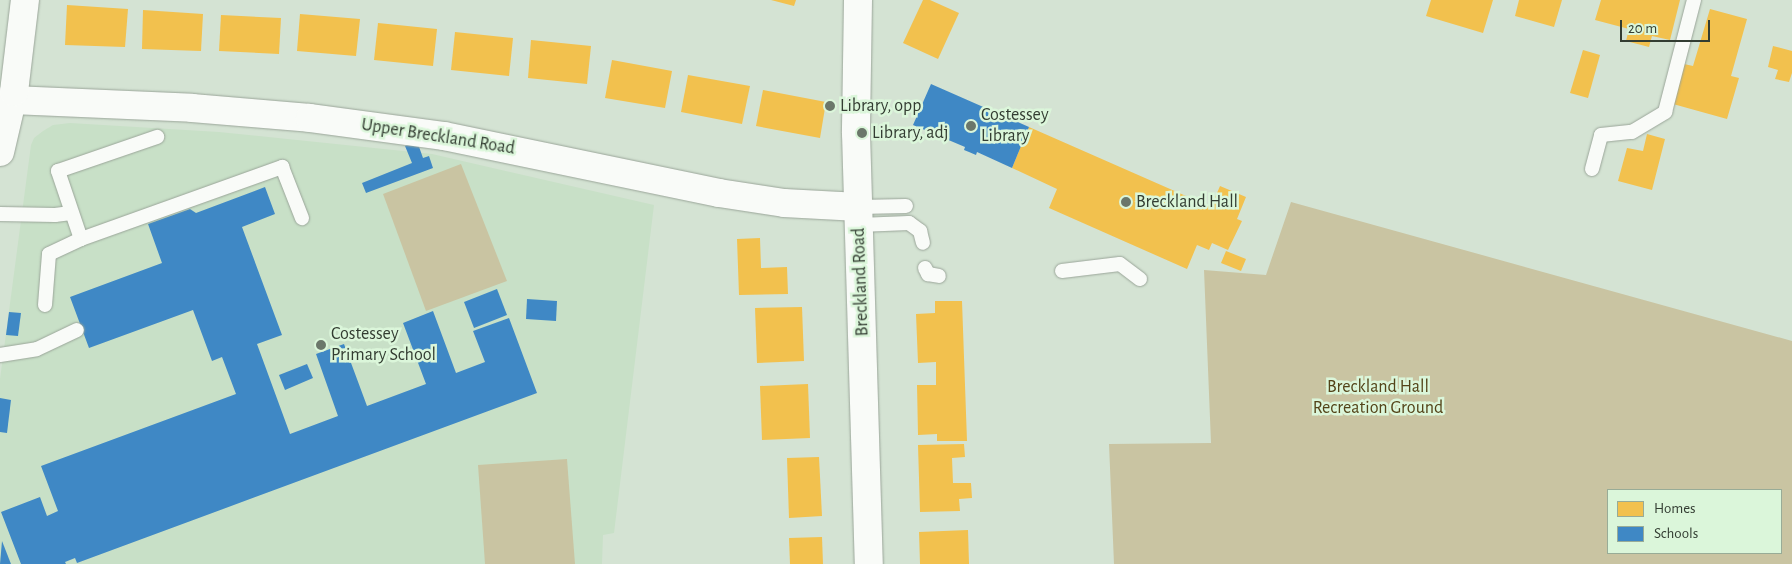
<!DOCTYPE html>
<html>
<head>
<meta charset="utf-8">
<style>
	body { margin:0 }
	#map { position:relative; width:1792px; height:564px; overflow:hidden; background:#d4e3d3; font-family:"Alegreya Sans",sans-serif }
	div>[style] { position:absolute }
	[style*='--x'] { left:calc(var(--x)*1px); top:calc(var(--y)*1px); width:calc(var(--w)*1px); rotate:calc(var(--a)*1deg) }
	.built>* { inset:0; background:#c8e0c7 }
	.green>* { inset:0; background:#c9c4a2 }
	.homes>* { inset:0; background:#f2c14e }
	.schools>* { inset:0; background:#3f88c5 }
	.roads { filter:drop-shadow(0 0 1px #9aa599) drop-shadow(0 0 1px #9aa599) }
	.lane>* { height:14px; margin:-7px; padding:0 7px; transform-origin:7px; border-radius:7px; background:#f9fbf8 }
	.street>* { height:28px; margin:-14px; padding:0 14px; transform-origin:14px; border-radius:14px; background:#f9fbf8 }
	.dots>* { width:14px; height:14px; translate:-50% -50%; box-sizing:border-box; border:2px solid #dbf6da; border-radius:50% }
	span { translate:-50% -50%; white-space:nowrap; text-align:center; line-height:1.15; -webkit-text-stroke:5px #dbf6da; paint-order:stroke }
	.poi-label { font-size:18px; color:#333d32 }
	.left { translate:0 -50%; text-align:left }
	.street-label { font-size:18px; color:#333d32 }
	.park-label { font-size:18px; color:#534318 }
	.legend { position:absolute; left:1607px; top:489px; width:175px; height:65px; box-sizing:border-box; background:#dbf6da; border:1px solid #98ac97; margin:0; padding:6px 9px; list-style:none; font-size:15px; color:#333d32 }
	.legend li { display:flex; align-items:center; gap:10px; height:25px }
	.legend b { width:25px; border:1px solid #98ac97 }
	.scale { position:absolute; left:1620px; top:20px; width:90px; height:22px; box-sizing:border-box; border:2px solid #333d32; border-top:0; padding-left:6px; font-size:15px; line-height:18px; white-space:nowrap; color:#333d32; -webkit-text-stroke:4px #dbf6da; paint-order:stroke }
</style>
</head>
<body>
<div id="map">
	<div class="built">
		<div style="clip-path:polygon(70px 123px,219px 132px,432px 154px,654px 205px,614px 533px,603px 535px,602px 564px,0 564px,0 379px,31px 145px,34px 138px,43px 131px,53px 125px)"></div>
	</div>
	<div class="green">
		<div style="clip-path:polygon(461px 164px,507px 281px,426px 311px,383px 194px)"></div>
		<div style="clip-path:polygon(evenodd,1291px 202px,1792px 341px,1792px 564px,1114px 564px,1109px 444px,1211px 443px,1204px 270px,1266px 275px,1291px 202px,1608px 490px,1781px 490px,1781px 553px,1608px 553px,1608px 490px)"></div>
		<div style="clip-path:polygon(567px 459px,575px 564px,485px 564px,478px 465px)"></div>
	</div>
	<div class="homes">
		<div style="clip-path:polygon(771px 0,796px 0,794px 6px)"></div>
		<div style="clip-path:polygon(923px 0,930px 0,959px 13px,938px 59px,903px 43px)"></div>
		<div style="clip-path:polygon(1431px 0,1493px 0,1483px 33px,1426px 16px)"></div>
		<div style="clip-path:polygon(1519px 0,1562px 0,1554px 27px,1515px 16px)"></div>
		<div style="clip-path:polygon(1601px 0,1680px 0,1670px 40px,1652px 36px,1649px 47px,1626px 41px,1629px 29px,1595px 20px)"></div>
		<div style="clip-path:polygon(67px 5px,128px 9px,125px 47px,65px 45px)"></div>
		<div style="clip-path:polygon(1710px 9px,1747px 19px,1731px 76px,1739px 78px,1727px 119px,1673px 104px,1684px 64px,1693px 66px)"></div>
		<div style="clip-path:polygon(143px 10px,203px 14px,201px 51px,142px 49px)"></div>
		<div style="clip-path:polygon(300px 14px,360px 19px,356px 56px,297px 51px)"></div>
		<div style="clip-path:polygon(221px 15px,281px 18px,279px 54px,219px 51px)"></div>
		<div style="clip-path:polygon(378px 23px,437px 29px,433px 66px,374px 60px)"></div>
		<div style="clip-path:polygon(455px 32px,513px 38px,509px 76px,451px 70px)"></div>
		<div style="clip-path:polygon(531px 40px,591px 46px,587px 84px,528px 78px)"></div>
		<div style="clip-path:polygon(1773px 46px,1792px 51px,1792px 73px,1789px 82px,1775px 79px,1778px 70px,1768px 67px)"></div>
		<div style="clip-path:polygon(1583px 50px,1600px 55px,1588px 98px,1570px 93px)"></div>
		<div style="clip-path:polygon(612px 60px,672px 71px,665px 108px,605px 98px)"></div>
		<div style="clip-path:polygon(688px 75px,750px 86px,742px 124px,681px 112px)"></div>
		<div style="clip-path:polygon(763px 90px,826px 102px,820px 138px,756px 126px)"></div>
		<div style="clip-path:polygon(1029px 127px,1211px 207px,1220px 186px,1246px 197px,1237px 219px,1242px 221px,1228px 250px,1212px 243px,1209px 250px,1197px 245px,1187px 269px,1049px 208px,1057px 189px,1012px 168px)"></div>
		<div style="clip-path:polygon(1647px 134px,1665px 139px,1652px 190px,1618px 181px,1627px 148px,1643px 151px)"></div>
		<div style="clip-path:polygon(760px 238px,761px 268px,787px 267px,788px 294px,739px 295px,737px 239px)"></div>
		<div style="clip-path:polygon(1226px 251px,1246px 259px,1241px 271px,1221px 263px)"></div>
		<div style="clip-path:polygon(935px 301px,962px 301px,967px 441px,937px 441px,937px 434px,918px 435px,917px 385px,936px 385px,936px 362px,918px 363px,916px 314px,935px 313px)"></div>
		<div style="clip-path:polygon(802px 307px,804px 361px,757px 363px,755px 308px)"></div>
		<div style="clip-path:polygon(808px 384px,810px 438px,762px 440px,760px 386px)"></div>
		<div style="clip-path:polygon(964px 444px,965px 457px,952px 458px,953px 483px,971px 483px,972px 498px,959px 499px,960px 511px,920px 512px,918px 445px)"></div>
		<div style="clip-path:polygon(819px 457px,822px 516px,789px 518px,787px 458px)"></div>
		<div style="clip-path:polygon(968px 530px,969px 564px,920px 564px,919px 532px)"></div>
		<div style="clip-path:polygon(822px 537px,823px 564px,790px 564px,789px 538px)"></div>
	</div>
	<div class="schools">
		<div style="clip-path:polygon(931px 84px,1029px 127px,1012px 168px,977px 152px,976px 155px,969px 152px,964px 150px,965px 147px,913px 125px)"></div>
		<div style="clip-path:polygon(417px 141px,423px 158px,429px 156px,433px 168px,366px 193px,362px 183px,412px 163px,405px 146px)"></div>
		<div style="clip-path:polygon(265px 187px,275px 214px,242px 227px,282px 335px,257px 344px,290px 434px,338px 416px,316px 354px,344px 344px,367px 406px,426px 384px,403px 323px,433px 311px,456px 373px,485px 362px,473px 331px,509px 318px,537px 393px,77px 563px,75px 558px,65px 562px,66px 564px,21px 564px,1px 512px,40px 497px,47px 516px,58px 511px,41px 466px,236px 394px,222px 357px,212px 361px,193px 310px,89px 348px,70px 297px,162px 263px,148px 224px,190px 209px,196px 213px)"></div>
		<div style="clip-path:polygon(497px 289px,507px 315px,474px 328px,464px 302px)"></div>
		<div style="clip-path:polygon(527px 299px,557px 301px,556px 321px,526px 319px)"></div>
		<div style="clip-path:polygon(9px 312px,21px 313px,18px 336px,6px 335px)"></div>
		<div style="clip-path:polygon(307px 364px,313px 378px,285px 390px,279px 375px)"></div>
		<div style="clip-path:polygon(0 398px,11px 400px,7px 433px,0 432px)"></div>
		<div style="clip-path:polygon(2px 541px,11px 564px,0 564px)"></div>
	</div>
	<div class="roads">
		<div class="lane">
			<div style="--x:1592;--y:169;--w:35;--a:-75"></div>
			<div style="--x:1601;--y:135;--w:31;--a:-6"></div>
			<div style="--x:1632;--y:132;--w:39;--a:-31"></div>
			<div style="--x:1665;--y:112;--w:116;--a:-75.5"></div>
			<div style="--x:859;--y:207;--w:47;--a:-1.2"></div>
			<div style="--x:0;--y:214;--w:55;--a:1"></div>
			<div style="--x:55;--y:215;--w:16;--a:-7"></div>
			<div style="--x:859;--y:225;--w:50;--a:-2.3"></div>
			<div style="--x:909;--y:223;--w:14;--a:36"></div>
			<div style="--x:920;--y:231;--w:12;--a:76"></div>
			<div style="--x:81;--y:239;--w:72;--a:-108.7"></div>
			<div style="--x:58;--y:171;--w:105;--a:-19"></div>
			<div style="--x:925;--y:268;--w:7;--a:63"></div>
			<div style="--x:928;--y:274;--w:11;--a:10"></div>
			<div style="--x:1062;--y:271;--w:58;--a:-6.9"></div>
			<div style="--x:1120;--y:264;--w:25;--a:37"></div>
			<div style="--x:45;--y:305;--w:51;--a:-85.5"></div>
			<div style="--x:49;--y:254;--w:35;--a:-25"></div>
			<div style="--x:81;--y:239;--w:214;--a:-19.7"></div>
			<div style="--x:282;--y:167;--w:55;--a:68.6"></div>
			<div style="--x:0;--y:355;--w:37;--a:-9"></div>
			<div style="--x:37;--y:349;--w:44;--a:-25.4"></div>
		</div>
		<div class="street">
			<div style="--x:858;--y:0;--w:133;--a:90.9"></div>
			<div style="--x:856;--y:133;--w:431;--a:88.3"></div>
			<div style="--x:12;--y:100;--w:180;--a:2.5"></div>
			<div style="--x:192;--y:108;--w:118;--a:4.8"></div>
			<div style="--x:310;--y:118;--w:135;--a:7.7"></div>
			<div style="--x:444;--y:136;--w:281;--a:11.7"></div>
			<div style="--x:719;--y:193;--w:66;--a:8.7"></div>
			<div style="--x:784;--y:203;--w:75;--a:3.1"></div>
			<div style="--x:0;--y:152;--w:62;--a:-76.9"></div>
			<div style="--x:14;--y:92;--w:93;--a:-83.2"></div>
		</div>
	</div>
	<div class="dots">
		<div style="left:830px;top:106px;background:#6b776a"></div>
		<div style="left:971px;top:126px;background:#6b776a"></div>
		<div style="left:862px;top:133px;background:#6b776a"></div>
		<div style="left:1126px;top:202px;background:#6b776a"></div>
		<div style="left:321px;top:345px;background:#6b776a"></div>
	</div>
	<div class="poi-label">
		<span class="left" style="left:840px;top:106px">Library, opp</span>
		<span class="left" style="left:981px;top:126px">Costessey<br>Library</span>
		<span class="left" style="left:872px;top:133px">Library, adj</span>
		<span class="left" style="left:1136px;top:202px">Breckland Hall</span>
		<span class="left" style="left:331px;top:345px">Costessey<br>Primary School</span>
	</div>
	<div class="street-label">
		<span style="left:438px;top:137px;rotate:9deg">Upper Breckland Road</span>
		<span style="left:861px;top:282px;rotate:-92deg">Breckland Road</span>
	</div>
	<div class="park-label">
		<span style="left:1378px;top:398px">Breckland Hall<br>Recreation Ground</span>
	</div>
	<ul class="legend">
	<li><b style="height:14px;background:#f2c14e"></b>Homes</li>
	<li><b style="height:14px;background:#3f88c5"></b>Schools</li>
	</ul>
	<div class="scale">20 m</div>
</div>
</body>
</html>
